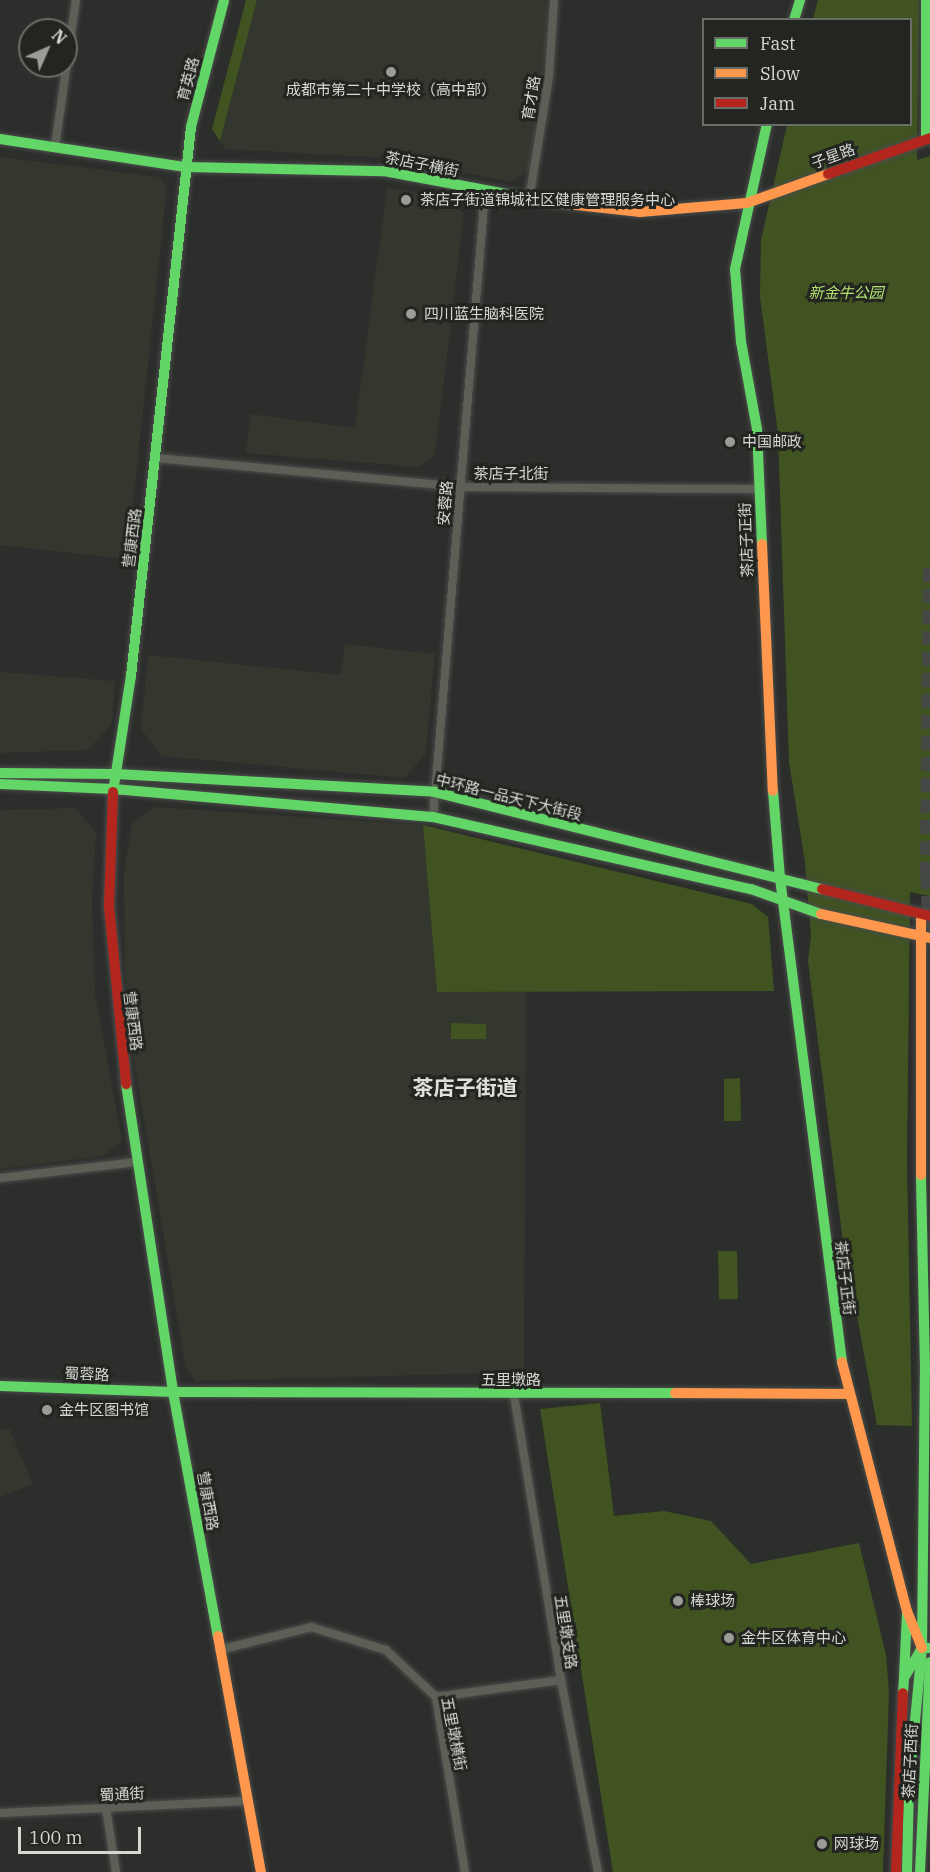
<!DOCTYPE html>
<html>
<head>
<meta charset="utf-8">
<style>
	body { margin:0 }
	#map { position:relative; width:930px; height:1872px; overflow:hidden; background:#2c2e2b; font-family:"IBM Plex Serif","Noto Sans SC",serif }
	div>[style] { position:absolute }
	[style*='--x'] { left:calc(var(--x)*1px); top:calc(var(--y)*1px); width:calc(var(--w)*1px); rotate:calc(var(--a)*1deg) }
	.built>* { inset:0; background:#33372e }
	.green>* { inset:0; background:#405321 }
	.highway-tunnel>* { height:14px; margin-top:-7px; transform-origin:0; background:repeating-linear-gradient(90deg,#454744 0 14px,transparent 0 21px) }
	.roads { filter:drop-shadow(0 0 2px #4a4c4a) drop-shadow(0 0 2px #4a4c4a) }
	.street>* { height:8px; margin:-4px; padding:0 4px; transform-origin:4px; border-radius:4px; background:#5b5f55 }
	.fast>* { height:10px; margin:-5px; padding:0 5px; transform-origin:5px; border-radius:5px; background:#63d668 }
	.slow>* { height:10px; margin:-5px; padding:0 5px; transform-origin:5px; border-radius:5px; background:#ff974d }
	.jam>* { height:10px; margin:-5px; padding:0 5px; transform-origin:5px; border-radius:5px; background:#b3261e }
	.dots>* { width:16px; height:16px; translate:-50% -50%; box-sizing:border-box; border:3px solid #232520; border-radius:50% }
	span { translate:-50% -50%; white-space:nowrap; text-align:center; line-height:1.15; -webkit-text-stroke:6px #232520; paint-order:stroke }
	.street-label { font-size:15px; color:#d5d7d3 }
	.poi-label { font-size:15px; color:#d5d7d3 }
	.left { translate:0 -50%; text-align:left }
	.park-label { font-size:15px; color:#b2e06d; font-style:italic }
	.district-label { font-size:21px; color:#dee1da; font-weight:700 }
	.legend { position:absolute; left:702px; top:18px; width:210px; height:108px; box-sizing:border-box; background:#232520; border:2px solid #6a6c68; margin:0; padding:8px 10px; list-style:none; font-size:18px; color:#d5d7d3 }
	.legend li { display:flex; align-items:center; gap:12px; height:30px }
	.legend b { width:30px; border:2px solid #6a6c68 }
	.north { position:absolute; left:18px; top:18px; width:60px; height:60px; box-sizing:border-box; background:#232520; border:2px solid #6a6c68; border-radius:50%; rotate:45deg; font-size:16px; font-weight:700; line-height:24px; text-align:center; color:#d5d7d3 }
	.north::after { content:''; display:block; margin:auto; width:21px; height:27px; background:#9a9c98; clip-path:polygon(50% 0,100% 100%,50% 72%,0 100%) }
	.scale { position:absolute; left:18px; top:1827px; width:123px; height:27px; box-sizing:border-box; border:3px solid #d5d7d3; border-top:0; padding-left:8px; font-size:18px; line-height:21px; white-space:nowrap; color:#d5d7d3; -webkit-text-stroke:4px #232520; paint-order:stroke }
</style>
</head>
<body>
<div id="map">
	<div class="built">
		<div style="clip-path:polygon(257px 0,547px 0,546px 43px,529px 170px,511px 182px,390px 158px,225px 149px,220px 141px)"></div>
		<div style="clip-path:polygon(0 157px,159px 177px,167px 187px,127px 559px,0 545px)"></div>
		<div style="clip-path:polygon(387px 188px,449px 198px,464px 214px,435px 455px,419px 467px,246px 453px,251px 414px,355px 428px)"></div>
		<div style="clip-path:polygon(345px 644px,435px 654px,426px 753px,405px 778px,162px 756px,141px 729px,148px 655px,341px 675px)"></div>
		<div style="clip-path:polygon(0 672px,115px 681px,112px 724px,88px 750px,0 753px)"></div>
		<div style="clip-path:polygon(155px 807px,423px 825px,437px 992px,526px 992px,524px 1372px,196px 1381px,186px 1368px,134px 1061px,125px 975px,124px 872px,132px 824px)"></div>
		<div style="clip-path:polygon(75px 808px,96px 832px,92px 898px,95px 994px,122px 1140px,104px 1156px,0 1169px,0 810px)"></div>
		<div style="clip-path:polygon(0 1430px,10px 1430px,33px 1484px,0 1497px)"></div>
	</div>
	<div class="green">
		<div style="clip-path:polygon(246px 0,257px 0,220px 141px,212px 129px)"></div>
		<div style="clip-path:polygon(818px 0,919px 0,917px 160px,930px 156px,930px 896px,910px 892px,907px 1162px,912px 1426px,877px 1425px,842px 1234px,808px 961px,811px 936px,805px 862px,789px 762px,778px 433px,760px 297px,761px 240px,787px 125px,910px 124px,910px 20px,813px 19px)"></div>
		<div style="clip-path:polygon(423px 825px,752px 904px,768px 917px,774px 991px,437px 992px)"></div>
		<div style="clip-path:polygon(451px 1023px,486px 1024px,486px 1039px,451px 1039px)"></div>
		<div style="clip-path:polygon(740px 1078px,741px 1121px,724px 1121px,724px 1079px)"></div>
		<div style="clip-path:polygon(718px 1251px,737px 1251px,738px 1299px,719px 1299px)"></div>
		<div style="clip-path:polygon(600px 1403px,614px 1516px,664px 1511px,711px 1521px,751px 1564px,859px 1543px,886px 1655px,889px 1692px,883px 1872px,613px 1872px,540px 1409px)"></div>
	</div>
	<div class="highway-tunnel">
		<div style="--x:930;--y:568;--w:307;--a:90.6"></div>
		<div style="--x:927;--y:875;--w:56;--a:86.9"></div>
	</div>
	<div class="roads">
		<div class="street">
			<div style="--x:55;--y:147;--w:148;--a:-81.9"></div>
			<div style="--x:529;--y:200;--w:126;--a:-80.8"></div>
			<div style="--x:549;--y:76;--w:76;--a:-86.2"></div>
			<div style="--x:156;--y:458;--w:305;--a:5.4"></div>
			<div style="--x:460;--y:487;--w:299;--a:0.4"></div>
			<div style="--x:433;--y:817;--w:627;--a:-85.24"></div>
			<div style="--x:0;--y:1178;--w:138;--a:-6.7"></div>
			<div style="--x:514;--y:1395;--w:289;--a:80.6"></div>
			<div style="--x:561;--y:1680;--w:196;--a:79.1"></div>
			<div style="--x:219;--y:1650;--w:95;--a:-14"></div>
			<div style="--x:311;--y:1627;--w:78;--a:17"></div>
			<div style="--x:386;--y:1650;--w:69;--a:43.2"></div>
			<div style="--x:436;--y:1697;--w:177;--a:80.6"></div>
			<div style="--x:436;--y:1697;--w:126;--a:-7.7"></div>
			<div style="--x:106;--y:1808;--w:65;--a:81.1"></div>
			<div style="--x:0;--y:1813;--w:246;--a:-2.8"></div>
		</div>
		<div class="fast">
			<div style="--x:926;--y:0;--w:139;--a:90"></div>
			<div style="--x:794;--y:20;--w:21;--a:-73"></div>
			<div style="--x:0;--y:139;--w:188;--a:8.6"></div>
			<div style="--x:186;--y:167;--w:198;--a:1.2"></div>
			<div style="--x:384;--y:171;--w:168;--a:10.6"></div>
			<div style="--x:762;--y:544;--w:115;--a:-92.5"></div>
			<div style="--x:757;--y:429;--w:88;--a:-100.4"></div>
			<div style="--x:741;--y:342;--w:73;--a:-94.7"></div>
			<div style="--x:735;--y:269;--w:148;--a:-77.6"></div>
			<div style="--x:0;--y:773;--w:116;--a:0.5"></div>
			<div style="--x:116;--y:774;--w:320;--a:3.2"></div>
			<div style="--x:435;--y:792;--w:399;--a:14.1"></div>
			<div style="--x:0;--y:784;--w:113;--a:2.5"></div>
			<div style="--x:113;--y:789;--w:321;--a:5"></div>
			<div style="--x:433;--y:817;--w:326;--a:12.8"></div>
			<div style="--x:751;--y:889;--w:74;--a:19.7"></div>
			<div style="--x:773;--y:791;--w:87;--a:85.4"></div>
			<div style="--x:780;--y:878;--w:488;--a:82.7"></div>
			<div style="--x:113;--y:792;--w:117;--a:-81.2"></div>
			<div style="--x:131;--y:676;--w:552;--a:-83.76"></div>
			<div style="--x:191;--y:127;--w:131;--a:-75.4"></div>
			<div style="--x:126;--y:1084;--w:312;--a:81.3"></div>
			<div style="--x:173;--y:1392;--w:248;--a:79.6"></div>
			<div style="--x:0;--y:1386;--w:173;--a:2"></div>
			<div style="--x:173;--y:1392;--w:502;--a:0.11"></div>
			<div style="--x:904;--y:1677;--w:63;--a:-87.3"></div>
			<div style="--x:903;--y:1693;--w:15;--a:-86"></div>
			<div style="--x:904;--y:1678;--w:35;--a:-59"></div>
			<div style="--x:922;--y:1648;--w:279;--a:-89.4"></div>
			<div style="--x:925;--y:1369;--w:194;--a:-91.2"></div>
			<div style="--x:907;--y:1872;--w:89;--a:-88.7"></div>
			<div style="--x:909;--y:1783;--w:136;--a:-84.5"></div>
			<div style="--x:922;--y:1648;--w:8;--a:0"></div>
			<div style="--x:920;--y:1872;--w:210;--a:-87.3"></div>
		</div>
		<div class="slow">
			<div style="--x:549;--y:202;--w:92;--a:6.3"></div>
			<div style="--x:640;--y:212;--w:107;--a:-4.8"></div>
			<div style="--x:747;--y:203;--w:86;--a:-19.7"></div>
			<div style="--x:762;--y:544;--w:247;--a:87.5"></div>
			<div style="--x:821;--y:914;--w:112;--a:12.4"></div>
			<div style="--x:921;--y:914;--w:261;--a:90"></div>
			<div style="--x:842;--y:1362;--w:257;--a:75.4"></div>
			<div style="--x:907;--y:1611;--w:40;--a:68"></div>
			<div style="--x:675;--y:1393;--w:174;--a:0.3"></div>
			<div style="--x:218;--y:1636;--w:240;--a:79.7"></div>
		</div>
		<div class="jam">
			<div style="--x:828;--y:174;--w:108;--a:-19.4"></div>
			<div style="--x:113;--y:792;--w:114;--a:92"></div>
			<div style="--x:109;--y:906;--w:179;--a:84.5"></div>
			<div style="--x:822;--y:889;--w:111;--a:14"></div>
			<div style="--x:896;--y:1872;--w:179;--a:-87.8"></div>
		</div>
	</div>
	<div class="dots">
		<div style="left:391px;top:72px;background:#9a9c98"></div>
		<div style="left:406px;top:200px;background:#9a9c98"></div>
		<div style="left:411px;top:314px;background:#9a9c98"></div>
		<div style="left:730px;top:442px;background:#9a9c98"></div>
		<div style="left:47px;top:1410px;background:#9a9c98"></div>
		<div style="left:678px;top:1601px;background:#9a9c98"></div>
		<div style="left:729px;top:1638px;background:#9a9c98"></div>
		<div style="left:822px;top:1844px;background:#9a9c98"></div>
	</div>
	<div class="street-label">
		<span style="left:188px;top:79px;rotate:-75deg">育英路</span>
		<span style="left:531px;top:98px;rotate:-81deg">育才路</span>
		<span style="left:833px;top:156px;rotate:-20deg">子星路</span>
		<span style="left:422px;top:164px;rotate:11deg">茶店子横街</span>
		<span style="left:511px;top:474px">茶店子北街</span>
		<span style="left:445px;top:503px;rotate:-85deg">安蓉路</span>
		<span style="left:132px;top:538px;rotate:-83deg">营康西路</span>
		<span style="left:746px;top:540px;rotate:-92deg">茶店子正街</span>
		<span style="left:509px;top:797px;rotate:14deg">中环路一品天下大街段</span>
		<span style="left:133px;top:1021px;rotate:83deg">营康西路</span>
		<span style="left:845px;top:1278px;rotate:83deg">茶店子正街</span>
		<span style="left:87px;top:1374px;rotate:2deg">蜀蓉路</span>
		<span style="left:511px;top:1380px">五里墩路</span>
		<span style="left:208px;top:1501px;rotate:80deg">营康西路</span>
		<span style="left:566px;top:1632px;rotate:81deg">五里墩支路</span>
		<span style="left:454px;top:1734px;rotate:79deg">五里墩横街</span>
		<span style="left:910px;top:1761px;rotate:-87deg">茶店子西街</span>
		<span style="left:122px;top:1794px;rotate:-3deg">蜀通街</span>
	</div>
	<div class="poi-label">
		<span style="left:391px;top:90px">成都市第二十中学校（高中部）</span>
		<span class="left" style="left:420px;top:200px">茶店子街道锦城社区健康管理服务中心</span>
		<span class="left" style="left:424px;top:314px">四川蓝生脑科医院</span>
		<span class="left" style="left:742px;top:442px">中国邮政</span>
		<span class="left" style="left:59px;top:1410px">金牛区图书馆</span>
		<span class="left" style="left:690px;top:1601px">棒球场</span>
		<span class="left" style="left:741px;top:1638px">金牛区体育中心</span>
		<span class="left" style="left:834px;top:1844px">网球场</span>
	</div>
	<div class="park-label">
		<span style="left:846px;top:293px">新金牛公园</span>
	</div>
	<div class="district-label">
		<span style="left:465px;top:1087px">茶店子街道</span>
	</div>
	<ul class="legend">
	<li><b style="height:8px;background:#63d668"></b>Fast</li>
	<li><b style="height:8px;background:#ff974d"></b>Slow</li>
	<li><b style="height:8px;background:#b3261e"></b>Jam</li>
	</ul>
	<div class="north">N</div>
	<div class="scale">100 m</div>
</div>
</body>
</html>
